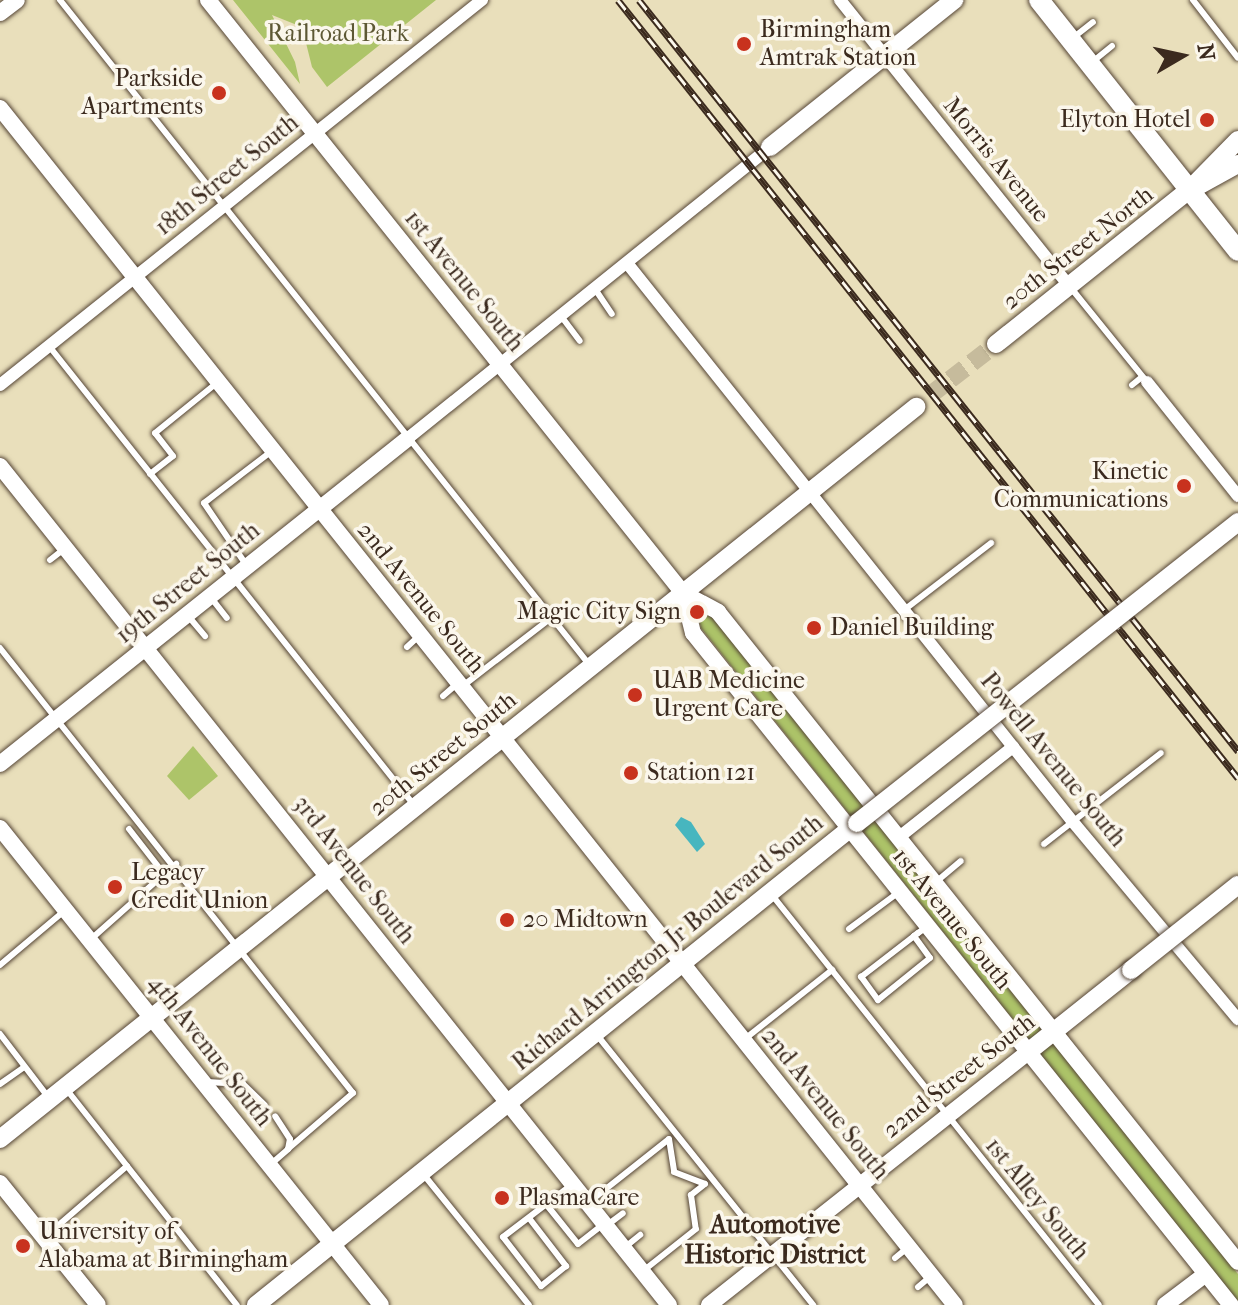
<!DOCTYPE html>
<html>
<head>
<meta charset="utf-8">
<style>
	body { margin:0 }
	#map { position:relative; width:1238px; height:1305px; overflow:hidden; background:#e9dfbb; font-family:"IM FELL French Canon",serif }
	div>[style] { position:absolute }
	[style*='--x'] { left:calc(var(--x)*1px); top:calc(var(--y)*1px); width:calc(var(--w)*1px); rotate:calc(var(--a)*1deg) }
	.green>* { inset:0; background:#adc469 }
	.water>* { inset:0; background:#47b6bf }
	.secondary-tunnel>* { height:18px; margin-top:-9px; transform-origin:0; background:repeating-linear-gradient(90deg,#c6bb9c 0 18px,transparent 0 27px) }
	.roads { filter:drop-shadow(0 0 2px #554536) drop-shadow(0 0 2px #554536) }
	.service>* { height:6px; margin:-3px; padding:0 3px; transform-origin:3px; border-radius:3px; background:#fff }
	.minor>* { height:12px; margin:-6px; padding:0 6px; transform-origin:6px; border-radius:6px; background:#fff }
	.tertiary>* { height:16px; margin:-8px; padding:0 8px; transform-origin:8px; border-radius:8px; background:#fff }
	.secondary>* { height:18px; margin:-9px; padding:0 9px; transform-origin:9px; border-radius:9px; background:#fff }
	.primary>* { height:20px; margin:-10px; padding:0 10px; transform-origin:10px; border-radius:10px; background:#fff }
	.rail>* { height:7px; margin-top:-3.5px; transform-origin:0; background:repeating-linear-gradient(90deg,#fbf7ec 0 12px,#3b2a1e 0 24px); box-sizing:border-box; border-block:2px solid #3b2a1e }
	.bridges { filter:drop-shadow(0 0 2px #554536) drop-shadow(0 0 2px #554536) }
	.secondary-bridge>* { height:18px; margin:-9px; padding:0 9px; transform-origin:9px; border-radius:9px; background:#fff }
	.dots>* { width:22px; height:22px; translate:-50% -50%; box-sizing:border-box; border:4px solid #fbf7ec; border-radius:50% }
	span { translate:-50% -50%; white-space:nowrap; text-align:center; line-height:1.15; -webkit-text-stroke:7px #fbf7ec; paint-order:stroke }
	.poi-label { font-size:24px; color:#3b2a1e }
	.left { translate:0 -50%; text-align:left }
	.right { translate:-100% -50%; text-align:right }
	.park-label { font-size:24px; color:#5d5834 }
	.street-label { font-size:24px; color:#3b2a1e }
	.neighbourhood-label { font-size:26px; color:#3b2a1e; font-weight:700 }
	.north { position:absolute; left:1142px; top:16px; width:80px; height:80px; -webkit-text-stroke:6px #fbf7ec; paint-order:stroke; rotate:81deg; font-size:22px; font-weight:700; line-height:32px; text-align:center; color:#3b2a1e }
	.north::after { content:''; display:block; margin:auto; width:28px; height:36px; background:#3b2a1e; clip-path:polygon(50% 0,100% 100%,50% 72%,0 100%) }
</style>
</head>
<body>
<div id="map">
	<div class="green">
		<div style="clip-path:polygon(233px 0,436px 0,327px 87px,312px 67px,302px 27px,272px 15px,295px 62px,300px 84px)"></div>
		<div style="clip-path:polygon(697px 612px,714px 617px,1238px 1274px,1238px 1302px,701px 628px)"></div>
		<div style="clip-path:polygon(193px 746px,218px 776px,189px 800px,167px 776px)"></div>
	</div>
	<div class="water">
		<div style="clip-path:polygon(681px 817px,691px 822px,705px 844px,697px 852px,675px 825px)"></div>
	</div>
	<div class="secondary-tunnel">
		<div style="--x:929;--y:396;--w:85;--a:-37.8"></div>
	</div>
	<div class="roads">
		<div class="service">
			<div style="--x:60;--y:0;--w:848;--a:51.47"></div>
			<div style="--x:1193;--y:0;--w:73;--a:52.2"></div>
			<div style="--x:1074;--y:37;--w:24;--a:-38"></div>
			<div style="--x:1091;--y:63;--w:27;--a:-39"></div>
			<div style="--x:1071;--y:288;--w:121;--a:51"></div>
			<div style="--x:595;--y:289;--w:30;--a:56"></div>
			<div style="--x:561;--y:316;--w:31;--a:53"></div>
			<div style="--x:49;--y:346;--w:585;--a:51.52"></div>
			<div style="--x:1132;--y:385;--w:13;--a:-39"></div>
			<div style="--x:150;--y:474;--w:29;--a:-38"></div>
			<div style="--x:173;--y:456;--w:29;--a:-128"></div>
			<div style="--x:155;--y:433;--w:81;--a:-39"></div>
			<div style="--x:50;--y:560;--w:16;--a:-38"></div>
			<div style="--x:247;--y:566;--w:76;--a:-124.3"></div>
			<div style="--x:204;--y:503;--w:87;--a:-37.5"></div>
			<div style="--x:212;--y:599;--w:24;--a:52"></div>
			<div style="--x:904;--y:610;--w:110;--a:-37.6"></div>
			<div style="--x:189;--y:617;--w:25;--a:50"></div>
			<div style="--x:407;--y:647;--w:16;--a:-43"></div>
			<div style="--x:0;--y:648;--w:568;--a:51.58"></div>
			<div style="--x:353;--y:1093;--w:86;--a:139.3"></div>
			<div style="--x:464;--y:685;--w:110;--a:-37.6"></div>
			<div style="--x:443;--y:696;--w:20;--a:-41"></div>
			<div style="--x:129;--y:829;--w:57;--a:52.1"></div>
			<div style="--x:164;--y:874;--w:16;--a:-40"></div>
			<div style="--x:1044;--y:844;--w:148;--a:-37.9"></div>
			<div style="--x:937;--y:881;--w:31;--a:-40"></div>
			<div style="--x:772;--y:895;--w:524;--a:51.43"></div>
			<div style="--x:849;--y:929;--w:62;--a:-36.5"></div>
			<div style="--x:914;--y:936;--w:27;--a:54"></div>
			<div style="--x:930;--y:958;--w:67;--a:141.1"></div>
			<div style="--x:878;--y:1000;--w:29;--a:-126"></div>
			<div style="--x:861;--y:977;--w:67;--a:-37.7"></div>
			<div style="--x:914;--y:936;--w:5;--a:-37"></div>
			<div style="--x:918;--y:933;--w:11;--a:-34"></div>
			<div style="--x:90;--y:940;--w:99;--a:-41.7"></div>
			<div style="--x:0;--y:965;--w:82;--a:-40.1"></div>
			<div style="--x:0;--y:1034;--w:81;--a:52.6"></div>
			<div style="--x:597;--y:1035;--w:346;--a:51.3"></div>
			<div style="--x:746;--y:1038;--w:110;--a:-38.3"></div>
			<div style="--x:207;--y:1082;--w:36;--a:3"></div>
			<div style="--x:243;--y:1084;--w:30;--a:44"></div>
			<div style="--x:0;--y:1084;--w:29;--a:-35"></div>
			<div style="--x:67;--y:1090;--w:274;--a:51.7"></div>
			<div style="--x:271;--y:1164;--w:23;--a:-41"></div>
			<div style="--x:288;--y:1149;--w:10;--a:-79"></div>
			<div style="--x:290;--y:1139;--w:27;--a:-123"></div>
			<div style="--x:424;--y:1175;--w:167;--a:51.1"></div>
			<div style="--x:588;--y:1203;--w:103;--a:-38.3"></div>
			<div style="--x:669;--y:1139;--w:33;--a:81"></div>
			<div style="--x:674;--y:1172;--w:33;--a:21"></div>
			<div style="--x:705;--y:1184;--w:18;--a:142"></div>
			<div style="--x:691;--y:1195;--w:34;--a:82"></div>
			<div style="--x:696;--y:1229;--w:68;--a:141.6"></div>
			<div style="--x:546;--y:1204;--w:51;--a:51.3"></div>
			<div style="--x:578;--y:1244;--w:29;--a:-38"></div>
			<div style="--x:529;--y:1218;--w:61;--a:52.4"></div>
			<div style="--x:566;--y:1266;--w:32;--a:141"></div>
			<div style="--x:541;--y:1286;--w:62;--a:-127.8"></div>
			<div style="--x:503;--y:1237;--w:84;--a:-37.3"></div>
			<div style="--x:606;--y:1226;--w:21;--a:-37"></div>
			<div style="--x:46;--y:1236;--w:107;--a:-40.8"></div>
			<div style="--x:624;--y:1248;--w:21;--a:-39"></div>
			<div style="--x:895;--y:1258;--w:14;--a:-39"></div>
			<div style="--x:918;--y:1287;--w:17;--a:-40"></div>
		</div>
		<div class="minor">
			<div style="--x:840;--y:0;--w:366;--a:51.3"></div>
			<div style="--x:627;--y:263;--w:715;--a:51.42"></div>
			<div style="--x:1073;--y:822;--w:257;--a:50.1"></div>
			<div style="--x:1147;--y:382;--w:146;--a:51.4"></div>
			<div style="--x:0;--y:385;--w:617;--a:-38.62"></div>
			<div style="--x:407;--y:439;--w:466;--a:-38.8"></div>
			<div style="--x:898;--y:838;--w:147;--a:-38.4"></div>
		</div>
		<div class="tertiary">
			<div style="--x:208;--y:0;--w:760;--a:51.3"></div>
			<div style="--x:683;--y:593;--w:40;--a:28"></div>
			<div style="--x:718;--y:612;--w:832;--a:51.34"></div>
			<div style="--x:0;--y:13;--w:21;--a:-37"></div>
			<div style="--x:0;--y:108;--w:1531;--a:51.42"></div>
			<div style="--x:0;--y:466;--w:1073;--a:51.43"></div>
			<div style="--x:683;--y:593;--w:41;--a:76"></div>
			<div style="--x:693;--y:633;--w:861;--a:51.32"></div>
			<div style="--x:0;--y:764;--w:521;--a:-38.61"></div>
			<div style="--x:0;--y:828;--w:610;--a:51.38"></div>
			<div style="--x:0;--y:1183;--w:156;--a:51.2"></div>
			<div style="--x:709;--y:1305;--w:407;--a:-38.4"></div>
			<div style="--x:1165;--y:1305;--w:51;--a:-37.1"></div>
		</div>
		<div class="secondary">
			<div style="--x:770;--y:147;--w:236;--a:-38.6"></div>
			<div style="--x:1196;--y:187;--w:48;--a:-28.7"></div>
			<div style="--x:996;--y:344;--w:247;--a:-38.6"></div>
			<div style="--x:1189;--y:190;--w:70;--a:-45.6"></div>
			<div style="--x:1028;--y:1052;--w:132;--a:-38.5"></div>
			<div style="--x:0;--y:1139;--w:1173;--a:-38.63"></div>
			<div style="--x:256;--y:1305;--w:770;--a:-38.73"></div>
		</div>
		<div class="primary">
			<div style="--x:1039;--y:0;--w:320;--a:51.6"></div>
		</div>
	</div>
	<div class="rail">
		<div style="--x:618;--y:0;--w:995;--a:51.45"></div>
		<div style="--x:639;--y:0;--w:961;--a:51.42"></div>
	</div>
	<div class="bridges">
		<div class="secondary-bridge">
			<div style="--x:857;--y:823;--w:486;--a:-38.3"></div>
			<div style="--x:1131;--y:970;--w:137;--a:-38.5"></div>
		</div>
	</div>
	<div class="dots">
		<div style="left:744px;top:44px;background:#c8321e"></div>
		<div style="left:219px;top:93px;background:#c8321e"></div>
		<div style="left:1207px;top:120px;background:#c8321e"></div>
		<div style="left:1184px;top:486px;background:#c8321e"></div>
		<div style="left:697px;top:612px;background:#c8321e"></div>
		<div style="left:814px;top:628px;background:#c8321e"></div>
		<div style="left:635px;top:695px;background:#c8321e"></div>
		<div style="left:631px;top:773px;background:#c8321e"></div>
		<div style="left:115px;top:887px;background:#c8321e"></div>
		<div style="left:507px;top:920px;background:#c8321e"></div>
		<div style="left:502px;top:1198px;background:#c8321e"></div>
		<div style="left:23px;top:1246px;background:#c8321e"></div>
	</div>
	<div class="poi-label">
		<span class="left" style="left:760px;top:44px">Birmingham<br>Amtrak Station</span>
		<span class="right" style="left:203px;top:93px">Parkside<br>Apartments</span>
		<span class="right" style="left:1191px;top:120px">Elyton Hotel</span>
		<span class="right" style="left:1168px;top:486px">Kinetic<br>Communications</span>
		<span class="right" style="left:681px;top:612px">Magic City Sign</span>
		<span class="left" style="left:830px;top:628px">Daniel Building</span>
		<span class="left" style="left:653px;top:695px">UAB Medicine<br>Urgent Care</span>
		<span class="left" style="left:647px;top:773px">Station 121</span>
		<span class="left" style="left:131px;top:887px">Legacy<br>Credit Union</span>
		<span class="left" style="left:523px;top:920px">20 Midtown</span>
		<span class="left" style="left:518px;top:1198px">PlasmaCare</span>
		<span class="left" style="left:39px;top:1246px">University of<br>Alabama at Birmingham</span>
	</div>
	<div class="park-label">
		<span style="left:338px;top:34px">Railroad Park</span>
	</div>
	<div class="street-label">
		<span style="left:996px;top:160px;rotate:51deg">Morris Avenue</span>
		<span style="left:227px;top:175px;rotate:-39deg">18th Street South</span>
		<span style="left:1078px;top:248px;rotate:-38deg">20th Street North</span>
		<span style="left:464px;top:281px;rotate:51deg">1st Avenue South</span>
		<span style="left:188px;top:583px;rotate:-39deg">19th Street South</span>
		<span style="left:421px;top:598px;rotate:51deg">2nd Avenue South</span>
		<span style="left:443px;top:754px;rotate:-39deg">20th Street South</span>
		<span style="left:1053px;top:760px;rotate:51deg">Powell Avenue South</span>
		<span style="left:354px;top:870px;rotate:52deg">3rd Avenue South</span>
		<span style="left:952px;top:919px;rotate:51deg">1st Avenue South</span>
		<span style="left:668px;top:943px;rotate:-39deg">Richard Arrington Jr Boulevard South</span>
		<span style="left:210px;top:1051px;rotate:52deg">4th Avenue South</span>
		<span style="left:959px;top:1076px;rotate:-38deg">22nd Street South</span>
		<span style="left:825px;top:1104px;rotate:51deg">2nd Avenue South</span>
		<span style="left:1037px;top:1199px;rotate:51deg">1st Alley South</span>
	</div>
	<div class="neighbourhood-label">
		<span style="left:775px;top:1240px">Automotive<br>Historic District</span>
	</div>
	<div class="north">N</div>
</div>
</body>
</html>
